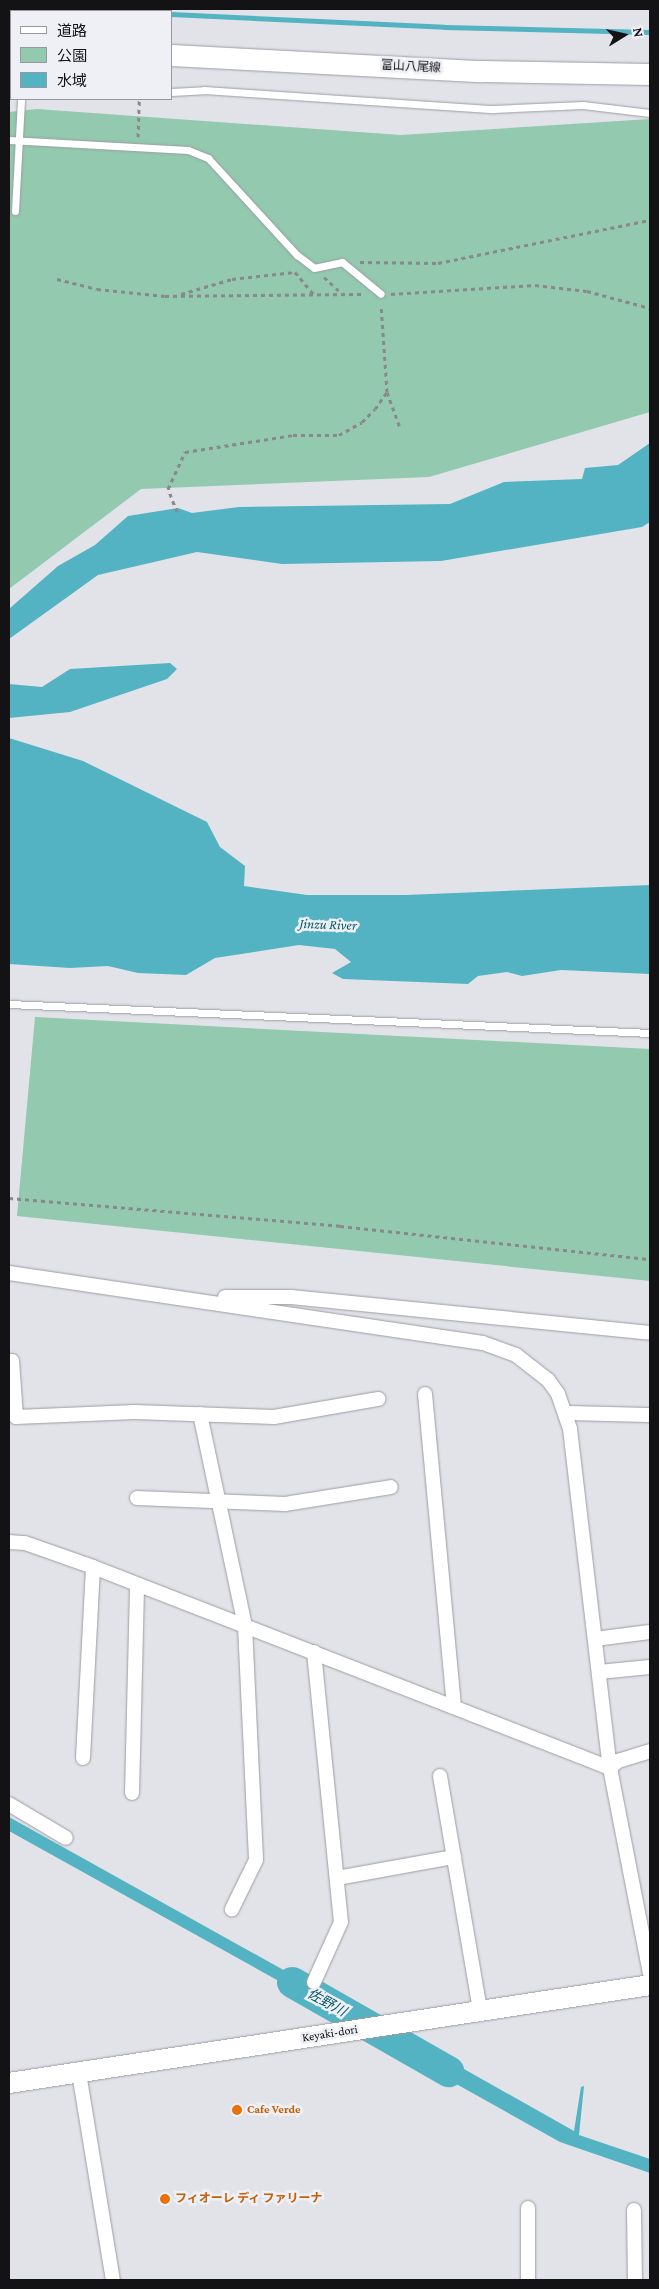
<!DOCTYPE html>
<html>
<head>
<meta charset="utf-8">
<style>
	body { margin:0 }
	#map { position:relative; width:659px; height:2289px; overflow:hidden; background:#e2e3e9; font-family:"Crimson Pro","Noto Sans JP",serif }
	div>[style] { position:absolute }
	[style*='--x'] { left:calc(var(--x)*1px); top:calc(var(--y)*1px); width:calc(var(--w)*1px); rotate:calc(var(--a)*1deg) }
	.green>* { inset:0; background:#92c9af }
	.water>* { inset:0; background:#54b3c2 }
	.stream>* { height:5px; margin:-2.5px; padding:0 2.5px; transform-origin:2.5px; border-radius:2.5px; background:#54b3c2 }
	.river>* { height:31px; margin:-15.5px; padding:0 15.5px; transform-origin:15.5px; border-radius:15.5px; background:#54b3c2 }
	.path>* { height:3px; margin-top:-1.5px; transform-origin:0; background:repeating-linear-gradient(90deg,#88888d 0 4px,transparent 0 8px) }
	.roads { filter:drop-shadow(0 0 1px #9c9da3) drop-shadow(0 0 1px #9c9da3) }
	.lane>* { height:7px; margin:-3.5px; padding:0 3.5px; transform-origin:3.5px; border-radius:3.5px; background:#fff }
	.street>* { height:14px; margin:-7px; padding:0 7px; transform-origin:7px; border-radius:7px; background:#fff }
	.secondary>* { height:20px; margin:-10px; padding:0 10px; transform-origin:10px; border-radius:10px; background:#fff }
	.primary>* { height:21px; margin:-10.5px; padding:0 10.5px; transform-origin:10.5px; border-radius:10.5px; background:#fff }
	.dots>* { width:14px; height:14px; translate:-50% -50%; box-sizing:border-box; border:2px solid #eff0f6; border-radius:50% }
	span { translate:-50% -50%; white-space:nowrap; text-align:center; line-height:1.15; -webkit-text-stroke:5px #eff0f6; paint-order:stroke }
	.street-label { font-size:12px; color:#131315 }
	.food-label { font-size:12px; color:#c56008; font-weight:700 }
	.left { translate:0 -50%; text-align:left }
	.water-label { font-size:14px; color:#055b66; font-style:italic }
	.frame { position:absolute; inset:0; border:10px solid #131315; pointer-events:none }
	.legend { position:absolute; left:10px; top:10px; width:162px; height:90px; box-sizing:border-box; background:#eff0f6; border:1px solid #97989c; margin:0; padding:6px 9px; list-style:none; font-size:15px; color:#131315 }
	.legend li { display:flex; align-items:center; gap:10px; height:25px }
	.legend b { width:25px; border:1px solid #97989c }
	.north { position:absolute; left:599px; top:10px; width:50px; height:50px; -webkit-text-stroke:4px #eff0f6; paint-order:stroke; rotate:80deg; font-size:14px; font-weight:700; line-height:20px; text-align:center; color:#131315 }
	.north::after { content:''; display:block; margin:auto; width:18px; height:22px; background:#131315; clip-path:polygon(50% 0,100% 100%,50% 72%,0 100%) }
</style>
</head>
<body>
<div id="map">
	<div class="green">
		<div style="clip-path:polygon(37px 109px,401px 135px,650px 119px,650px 412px,429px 477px,141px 489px,9px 589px,9px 112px)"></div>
		<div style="clip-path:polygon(35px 1017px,650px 1049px,650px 1281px,17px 1216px)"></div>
	</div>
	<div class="water">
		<div style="clip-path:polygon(650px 443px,650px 522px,642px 527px,441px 561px,282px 564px,197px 552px,98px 575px,9px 639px,9px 609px,58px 566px,95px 545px,128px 516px,178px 508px,192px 513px,239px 507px,450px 504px,504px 482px,582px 479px,585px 468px,618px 465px)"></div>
		<div style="clip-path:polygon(170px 663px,177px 669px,167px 679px,70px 712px,9px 718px,9px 684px,42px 687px,70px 669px)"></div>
		<div style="clip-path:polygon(9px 738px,83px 761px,207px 822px,220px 847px,245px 866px,244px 886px,307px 895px,406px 895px,650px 885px,650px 974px,561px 970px,522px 976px,507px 972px,478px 976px,468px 984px,343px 979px,332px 973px,351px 962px,335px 949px,299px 945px,215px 958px,186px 975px,138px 973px,108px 966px,70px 968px,9px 964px)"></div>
		<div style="clip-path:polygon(9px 1817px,339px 2001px,322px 2005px,9px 1831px)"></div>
		<div style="clip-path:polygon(425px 2047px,574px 2131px,581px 2087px,584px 2086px,579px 2135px,650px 2159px,650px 2173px,560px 2142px,399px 2052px)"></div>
	</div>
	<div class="stream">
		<div style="--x:89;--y:9;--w:41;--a:2.8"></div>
		<div style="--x:171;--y:14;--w:273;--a:2.7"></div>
		<div style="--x:444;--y:27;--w:206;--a:1.4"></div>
	</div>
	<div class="river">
		<div style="--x:292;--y:1982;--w:180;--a:29.7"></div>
	</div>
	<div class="path">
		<div style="--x:138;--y:137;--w:38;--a:-88"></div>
		<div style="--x:360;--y:262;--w:78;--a:0.7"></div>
		<div style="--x:438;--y:263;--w:216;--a:-11.5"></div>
		<div style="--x:324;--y:277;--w:26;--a:43"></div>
		<div style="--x:57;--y:279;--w:41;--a:14"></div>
		<div style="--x:97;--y:289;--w:68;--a:5.9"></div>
		<div style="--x:165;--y:296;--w:198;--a:-0.6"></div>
		<div style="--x:181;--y:294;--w:53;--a:-16.4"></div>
		<div style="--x:232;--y:279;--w:63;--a:-6.3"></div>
		<div style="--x:295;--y:272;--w:30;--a:50"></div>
		<div style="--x:391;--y:294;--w:144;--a:-3.6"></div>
		<div style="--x:535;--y:285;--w:52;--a:6.6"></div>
		<div style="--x:587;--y:291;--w:65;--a:15.1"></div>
		<div style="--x:387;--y:392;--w:38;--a:70"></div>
		<div style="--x:177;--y:512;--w:25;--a:-111"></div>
		<div style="--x:168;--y:489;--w:41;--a:-65.3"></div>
		<div style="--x:185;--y:452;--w:109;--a:-8.9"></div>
		<div style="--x:293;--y:435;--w:46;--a:0"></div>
		<div style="--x:339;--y:435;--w:26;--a:-29"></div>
		<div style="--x:362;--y:422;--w:18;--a:-45"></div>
		<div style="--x:375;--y:409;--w:21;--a:-55"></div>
		<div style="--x:387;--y:392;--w:87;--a:-93.9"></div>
		<div style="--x:9;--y:1198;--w:332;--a:4.8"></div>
		<div style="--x:340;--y:1226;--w:312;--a:6.1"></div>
	</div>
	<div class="roads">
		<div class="lane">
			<div style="--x:9;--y:86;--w:2;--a:27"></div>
			<div style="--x:9;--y:92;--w:2;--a:0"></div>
			<div style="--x:171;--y:92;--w:33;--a:-3"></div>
			<div style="--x:204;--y:90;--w:290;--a:3.8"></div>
			<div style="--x:493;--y:109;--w:90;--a:-2.5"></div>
			<div style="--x:583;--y:105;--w:67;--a:6.8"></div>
			<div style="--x:9;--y:140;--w:179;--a:3.2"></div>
			<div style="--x:188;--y:150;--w:22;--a:22"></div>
			<div style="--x:208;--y:158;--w:132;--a:47.5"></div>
			<div style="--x:297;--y:255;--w:21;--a:37"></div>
			<div style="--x:314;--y:268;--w:29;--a:-12"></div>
			<div style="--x:342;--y:262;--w:50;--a:39.4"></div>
			<div style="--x:15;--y:211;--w:112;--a:-86.9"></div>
			<div style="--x:9;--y:1004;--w:642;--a:2.59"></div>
		</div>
		<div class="street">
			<div style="--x:9;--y:20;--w:2;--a:27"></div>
			<div style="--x:9;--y:1273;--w:479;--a:8.4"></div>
			<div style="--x:483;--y:1343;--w:35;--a:20"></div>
			<div style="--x:516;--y:1355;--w:41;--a:38"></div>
			<div style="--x:548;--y:1380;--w:17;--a:54"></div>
			<div style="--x:558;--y:1394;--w:37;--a:71"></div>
			<div style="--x:570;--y:1429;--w:341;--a:83.3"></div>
			<div style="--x:610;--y:1768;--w:209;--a:79"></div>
			<div style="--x:225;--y:1297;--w:66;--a:0"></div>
			<div style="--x:291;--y:1297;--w:361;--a:5.7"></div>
			<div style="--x:9;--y:1361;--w:3;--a:0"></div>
			<div style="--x:12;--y:1361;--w:56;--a:85.9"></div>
			<div style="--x:16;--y:1417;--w:119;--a:-2.4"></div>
			<div style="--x:135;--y:1412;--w:139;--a:2.1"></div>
			<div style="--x:274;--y:1417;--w:106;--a:-9.8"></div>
			<div style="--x:425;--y:1394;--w:314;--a:84.7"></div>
			<div style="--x:566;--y:1413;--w:84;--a:1.4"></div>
			<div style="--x:200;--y:1414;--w:217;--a:78"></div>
			<div style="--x:245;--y:1626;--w:234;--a:87.3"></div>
			<div style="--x:256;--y:1860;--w:55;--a:116.1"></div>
			<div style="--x:137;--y:1498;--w:148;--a:2.3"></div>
			<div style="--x:285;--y:1504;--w:107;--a:-9.1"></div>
			<div style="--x:9;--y:1542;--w:16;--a:4"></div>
			<div style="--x:25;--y:1543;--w:72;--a:19.4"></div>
			<div style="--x:93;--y:1567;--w:555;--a:21.25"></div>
			<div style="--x:610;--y:1768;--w:11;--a:-41"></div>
			<div style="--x:618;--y:1761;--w:34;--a:-17"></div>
			<div style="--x:595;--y:1639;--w:55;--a:-7.3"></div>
			<div style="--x:314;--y:1652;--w:271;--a:84.3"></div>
			<div style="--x:341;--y:1922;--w:66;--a:114.2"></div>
			<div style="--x:599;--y:1672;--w:51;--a:-5.6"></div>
			<div style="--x:83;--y:1758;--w:191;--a:-87"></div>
			<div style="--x:440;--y:1776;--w:238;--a:80.3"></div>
			<div style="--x:132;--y:1793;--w:207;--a:-88.6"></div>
			<div style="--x:9;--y:1804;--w:66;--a:30.8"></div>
			<div style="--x:337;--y:1878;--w:119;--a:-10.2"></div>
			<div style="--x:79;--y:2073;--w:210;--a:80.7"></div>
			<div style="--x:634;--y:2210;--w:70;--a:89.2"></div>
			<div style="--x:528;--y:2280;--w:72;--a:-90"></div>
		</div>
		<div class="secondary">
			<div style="--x:9;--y:2083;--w:648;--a:-8.69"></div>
		</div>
		<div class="primary">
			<div style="--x:9;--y:45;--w:2;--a:0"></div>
			<div style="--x:171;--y:55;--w:310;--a:3"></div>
			<div style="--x:481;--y:71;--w:169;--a:1"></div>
		</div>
	</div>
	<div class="dots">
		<div style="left:237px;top:2110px;background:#e8710a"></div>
		<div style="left:165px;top:2199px;background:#e8710a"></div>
	</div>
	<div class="street-label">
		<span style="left:411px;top:67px;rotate:3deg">富山八尾線</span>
		<span style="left:330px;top:2034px;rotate:-9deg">Keyaki-dori</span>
	</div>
	<div class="food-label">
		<span class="left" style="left:247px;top:2110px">Cafe Verde</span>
		<span class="left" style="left:175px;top:2199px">フィオーレ ディ ファリーナ</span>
	</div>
	<div class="water-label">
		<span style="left:328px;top:924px;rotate:2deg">Jinzu River</span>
		<span style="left:327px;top:2002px;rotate:29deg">佐野川</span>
	</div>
	<div class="frame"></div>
	<ul class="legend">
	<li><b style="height:6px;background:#fff"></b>道路</li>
	<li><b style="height:14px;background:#92c9af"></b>公園</li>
	<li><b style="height:14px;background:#54b3c2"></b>水域</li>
	</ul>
	<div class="north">N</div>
</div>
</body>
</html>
